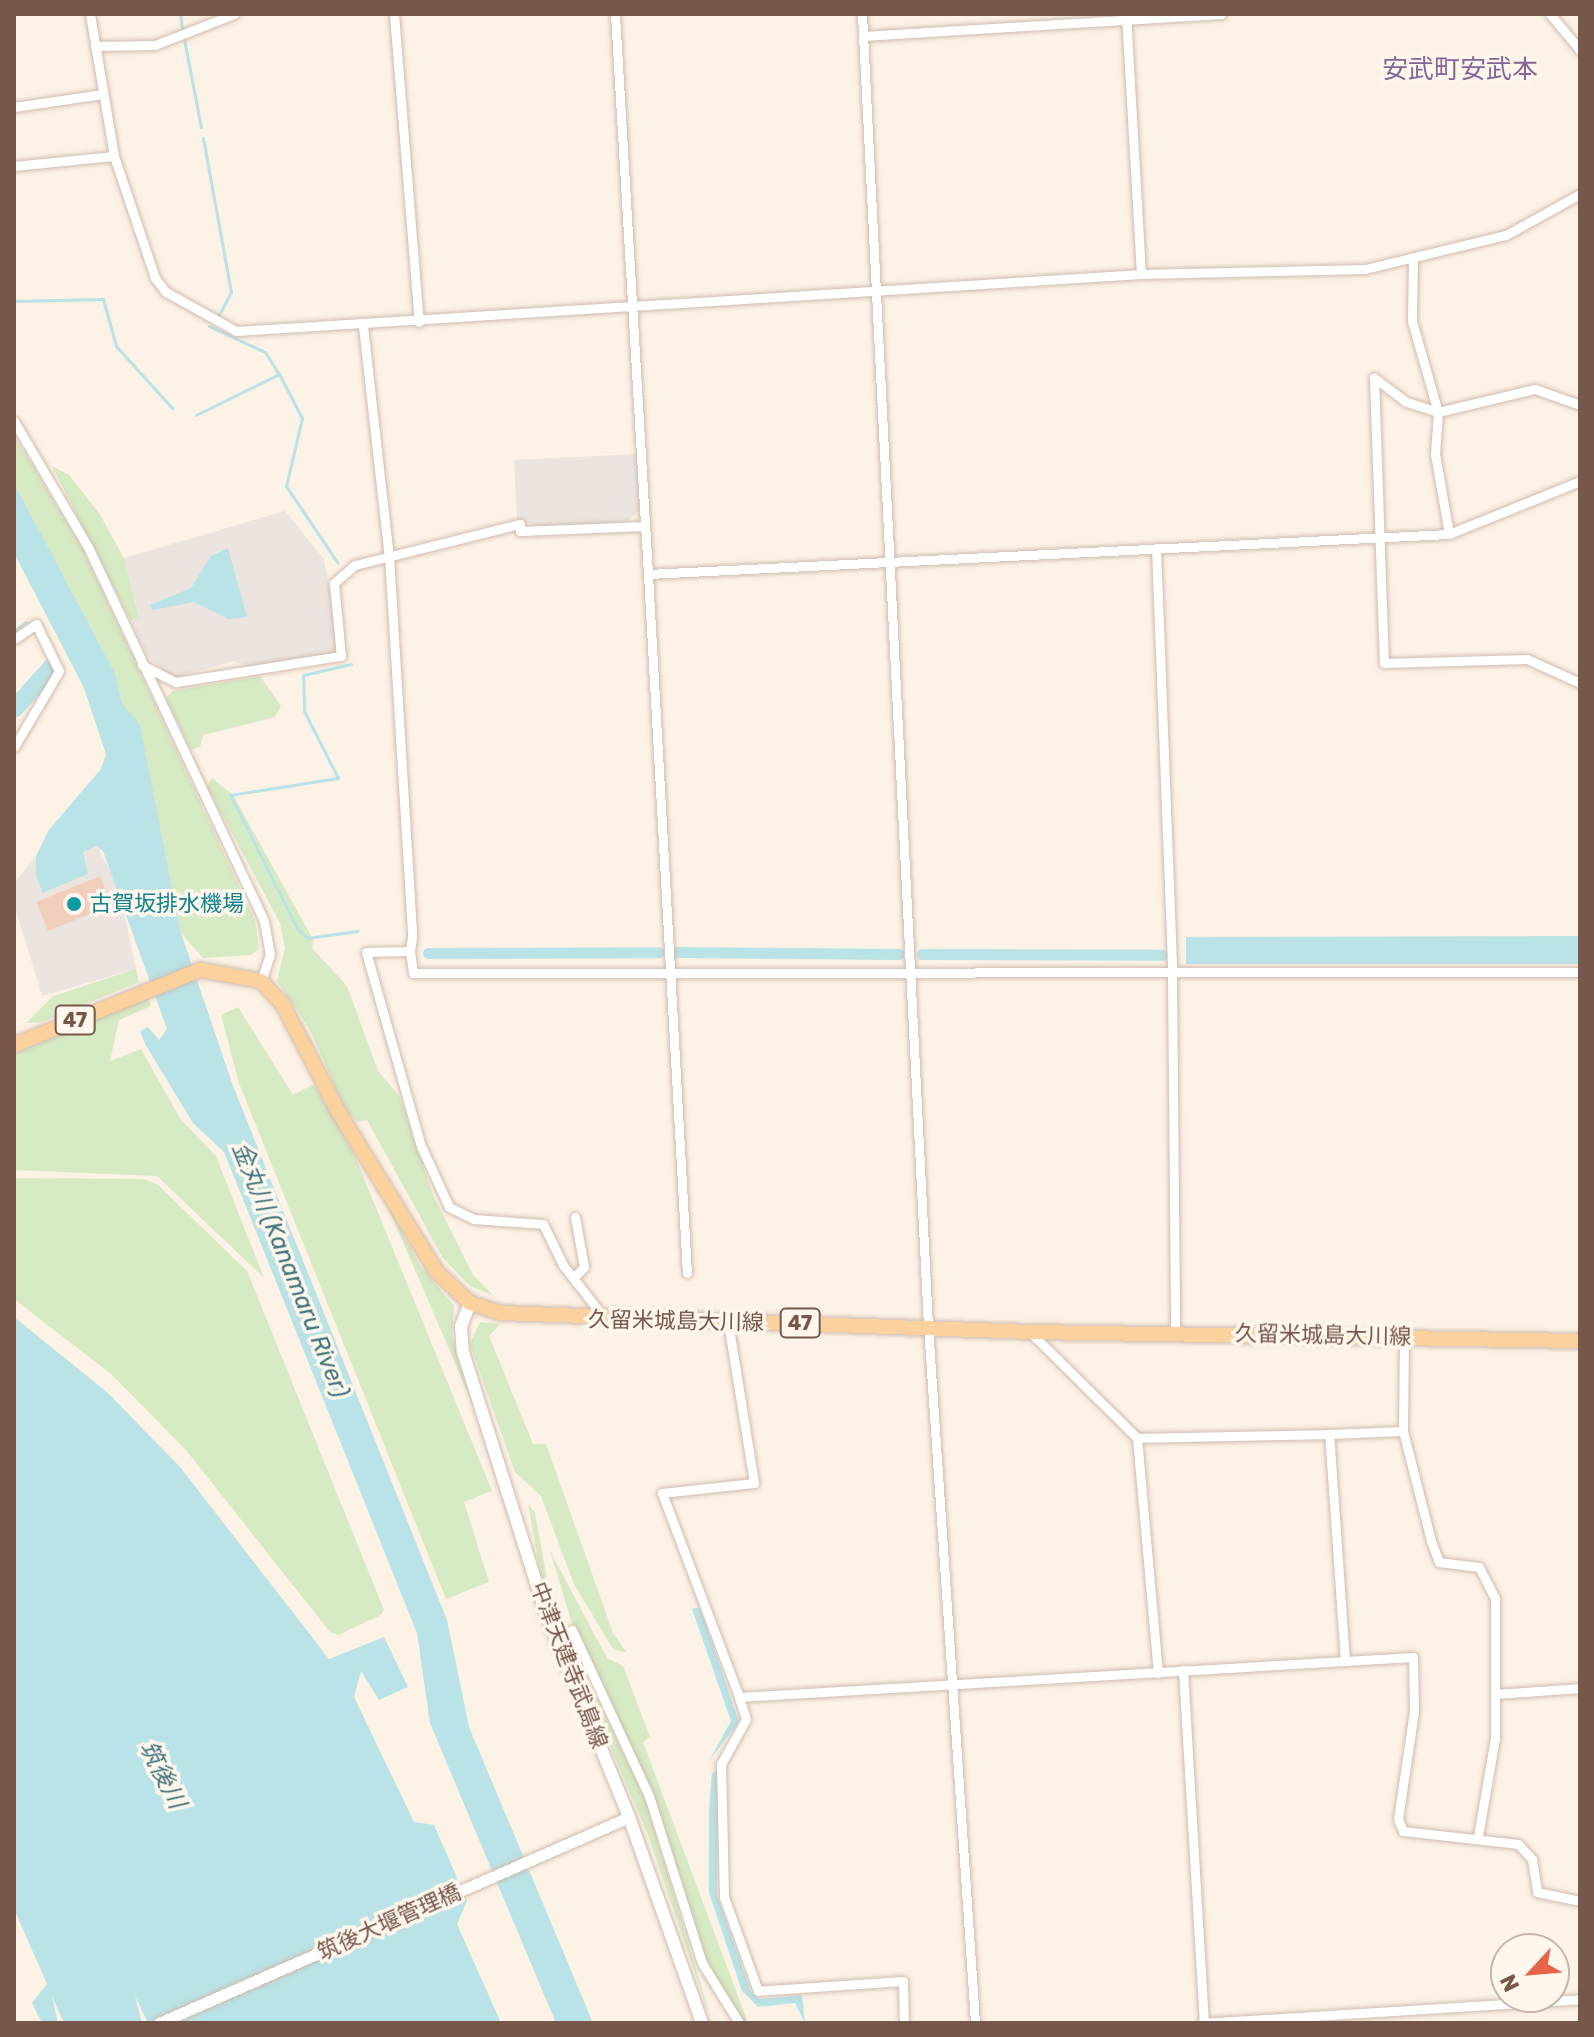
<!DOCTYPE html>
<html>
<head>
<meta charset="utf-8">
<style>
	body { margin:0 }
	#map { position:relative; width:1594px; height:2037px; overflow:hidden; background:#fcf2e5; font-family:Rubik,"Noto Sans JP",sans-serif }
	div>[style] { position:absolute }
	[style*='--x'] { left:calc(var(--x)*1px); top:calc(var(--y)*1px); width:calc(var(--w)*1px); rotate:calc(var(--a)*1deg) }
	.industrial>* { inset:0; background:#ece5df }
	.green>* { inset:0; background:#d6eac3 }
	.water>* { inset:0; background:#b9e3e6 }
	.stream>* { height:3px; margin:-1.5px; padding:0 1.5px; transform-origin:1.5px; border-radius:1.5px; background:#b9e3e6 }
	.canal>* { height:11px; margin:-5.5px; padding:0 5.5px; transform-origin:5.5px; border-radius:5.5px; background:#b9e3e6 }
	.river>* { height:18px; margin:-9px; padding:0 9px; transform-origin:9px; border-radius:9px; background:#b9e3e6 }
	.building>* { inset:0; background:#f2cebc }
	.roads { filter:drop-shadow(0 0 2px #d0bbae) drop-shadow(0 0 2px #d0bbae) }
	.minor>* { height:9px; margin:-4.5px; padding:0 4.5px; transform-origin:4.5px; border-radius:4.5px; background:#fff }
	.tertiary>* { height:11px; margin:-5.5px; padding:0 5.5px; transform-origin:5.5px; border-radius:5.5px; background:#fff }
	.secondary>* { height:12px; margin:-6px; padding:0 6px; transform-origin:6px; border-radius:6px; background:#fff }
	.primary>* { height:14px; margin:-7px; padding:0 7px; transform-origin:7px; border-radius:7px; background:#fbd29d }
	.dots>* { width:22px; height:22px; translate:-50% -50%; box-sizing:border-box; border:4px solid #fff6ec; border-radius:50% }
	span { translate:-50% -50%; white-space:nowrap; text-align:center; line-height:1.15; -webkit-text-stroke:7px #fff6ec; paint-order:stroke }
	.shield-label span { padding:2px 6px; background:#fff6ec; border:2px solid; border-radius:6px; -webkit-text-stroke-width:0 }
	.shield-label { font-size:20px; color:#76574a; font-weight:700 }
	.culture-label { font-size:22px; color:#0d838f }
	.left { translate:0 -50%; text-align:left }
	.street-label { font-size:22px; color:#76574a }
	.water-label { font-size:24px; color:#3d757c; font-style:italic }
	.quarter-label { font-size:26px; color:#856599 }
	.frame { position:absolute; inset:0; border:16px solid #76574a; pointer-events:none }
	.north { position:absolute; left:1490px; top:1933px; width:80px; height:80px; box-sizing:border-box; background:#fff6ec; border:2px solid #c8b6ab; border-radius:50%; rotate:244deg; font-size:22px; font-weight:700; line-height:32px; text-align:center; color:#76574a }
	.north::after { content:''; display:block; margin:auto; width:28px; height:36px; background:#e76349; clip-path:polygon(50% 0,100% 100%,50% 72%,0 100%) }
</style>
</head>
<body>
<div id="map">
	<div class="industrial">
		<div style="clip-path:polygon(636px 454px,640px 510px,623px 524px,542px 527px,517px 519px,514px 460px)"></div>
		<div style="clip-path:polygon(285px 511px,324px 559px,340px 653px,248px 667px,234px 661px,173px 678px,148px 657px,131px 621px,139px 616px,124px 558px)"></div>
		<div style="clip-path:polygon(97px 846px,119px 889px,136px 969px,42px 996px,14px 904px,14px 883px,36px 856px,44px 893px,88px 874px,83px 852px)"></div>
	</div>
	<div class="green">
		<div style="clip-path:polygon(14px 435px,83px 550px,255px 920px,259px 949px,251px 955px,203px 958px,181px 933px,140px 726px,122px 703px,115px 673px,14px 483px)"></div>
		<div style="clip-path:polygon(52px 466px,69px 475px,99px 513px,124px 558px,139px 617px,131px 621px)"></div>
		<div style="clip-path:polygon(260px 676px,281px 706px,275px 717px,203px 735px,200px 747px,191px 750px,166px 698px,173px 691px)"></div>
		<div style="clip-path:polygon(212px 778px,233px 795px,314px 941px,312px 948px,347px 986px,378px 1071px,400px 1097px,433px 1195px,473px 1275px,494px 1296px,470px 1286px,443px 1258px,367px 1120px,357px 1122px,345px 1109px,309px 1028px,277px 981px,285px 948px,280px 923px,207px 786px)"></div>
		<div style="clip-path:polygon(136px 969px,139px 982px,42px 1022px,26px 1023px,53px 996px)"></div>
		<div style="clip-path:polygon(147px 997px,151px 1006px,119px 1020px,110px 1061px,141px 1049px,181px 1120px,216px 1156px,264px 1278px,157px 1176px,14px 1170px,14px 1054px)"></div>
		<div style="clip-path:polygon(238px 1007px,293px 1095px,314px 1084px,354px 1154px,492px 1491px,464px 1502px,489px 1582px,446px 1599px,239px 1083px,221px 1015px)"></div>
		<div style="clip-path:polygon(14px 1178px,144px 1179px,157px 1184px,247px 1271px,384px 1610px,381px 1615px,338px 1635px,330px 1632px,186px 1450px,111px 1374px,14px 1299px)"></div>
		<div style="clip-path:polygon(385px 1200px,420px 1265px,454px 1306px,452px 1336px,479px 1419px)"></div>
		<div style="clip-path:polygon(480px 1322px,500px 1324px,489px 1336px,533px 1444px,546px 1444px,613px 1633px,627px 1653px,613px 1649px,574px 1584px,541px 1496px,515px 1472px,470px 1344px)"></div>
		<div style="clip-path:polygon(528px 1504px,535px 1513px,548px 1585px,566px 1623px,557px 1620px,544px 1591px)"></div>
		<div style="clip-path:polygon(550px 1551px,607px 1658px,623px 1666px,650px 1737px,643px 1742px,748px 2023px,742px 2023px,708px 1965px,651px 1793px,571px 1620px)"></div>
		<div style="clip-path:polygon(570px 1640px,646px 1802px,712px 2023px,648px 1835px,565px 1641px)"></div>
	</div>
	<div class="water">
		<div style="clip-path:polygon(14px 483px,115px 673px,122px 703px,140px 725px,181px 933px,233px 1086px,447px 1620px,469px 1727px,593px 2023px,556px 2023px,430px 1723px,417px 1633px,224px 1152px,193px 1123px,145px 1044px,140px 1031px,148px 1027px,159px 1040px,167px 1029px,103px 851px,97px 846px,83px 852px,88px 874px,43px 893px,36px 876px,36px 856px,48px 831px,101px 769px,106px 754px,84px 688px,14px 553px)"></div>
		<div style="clip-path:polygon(228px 548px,247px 617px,228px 619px,194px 602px,153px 610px,150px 605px,191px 588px,211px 556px)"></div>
		<div style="clip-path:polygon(1580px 936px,1580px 964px,1186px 964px,1186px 937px)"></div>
		<div style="clip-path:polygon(14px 1317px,108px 1393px,180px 1467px,329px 1659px,384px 1637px,408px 1687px,379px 1700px,361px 1671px,354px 1697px,414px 1822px,434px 1825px,467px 1901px,457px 1924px,501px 2023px,148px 2023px,135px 1996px,142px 2023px,64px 2023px,52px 1996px,58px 2023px,42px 2023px,32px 2003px,47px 1984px,14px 1909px)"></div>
		<div style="clip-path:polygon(700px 1607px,739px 1722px,709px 1761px,731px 1721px,692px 1609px)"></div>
		<div style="clip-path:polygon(718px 1771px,717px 1895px,751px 1992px,760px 1999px,802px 1995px,805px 2023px,795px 2003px,758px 2007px,742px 1991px,709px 1893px,709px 1809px,712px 1773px)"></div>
	</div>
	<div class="stream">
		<div style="--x:180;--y:14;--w:15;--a:82"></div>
		<div style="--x:184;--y:39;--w:90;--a:79.1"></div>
		<div style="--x:203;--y:138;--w:157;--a:79.7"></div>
		<div style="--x:231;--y:292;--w:26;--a:118"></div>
		<div style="--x:14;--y:301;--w:89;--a:-1.3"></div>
		<div style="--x:103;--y:299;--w:49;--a:74.5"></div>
		<div style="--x:116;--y:346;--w:84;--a:47.9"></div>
		<div style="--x:209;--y:326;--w:62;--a:24.9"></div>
		<div style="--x:265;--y:352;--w:26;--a:58"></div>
		<div style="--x:196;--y:415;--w:93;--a:-26.3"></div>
		<div style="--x:279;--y:374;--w:50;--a:62.4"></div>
		<div style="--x:302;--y:418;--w:70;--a:103.2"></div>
		<div style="--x:286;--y:486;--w:92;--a:56.1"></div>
		<div style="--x:14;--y:631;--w:15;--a:-37"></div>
		<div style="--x:351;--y:664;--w:49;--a:167.1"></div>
		<div style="--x:303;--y:675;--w:36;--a:88"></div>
		<div style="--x:304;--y:711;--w:75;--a:63.1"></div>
		<div style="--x:338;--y:778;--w:109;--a:171.1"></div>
		<div style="--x:230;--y:795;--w:149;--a:63.3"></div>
		<div style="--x:297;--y:928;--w:14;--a:45"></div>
		<div style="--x:307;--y:938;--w:51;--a:-7.8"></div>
	</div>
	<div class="canal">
		<div style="--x:677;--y:952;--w:222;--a:0.5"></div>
		<div style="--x:428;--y:953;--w:231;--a:-0.2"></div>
		<div style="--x:922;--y:954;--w:240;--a:0.2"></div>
	</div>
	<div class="river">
		<div style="--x:14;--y:709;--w:57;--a:-47.9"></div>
	</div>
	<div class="building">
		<div style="clip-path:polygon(100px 876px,112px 905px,48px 931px,36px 902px)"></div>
	</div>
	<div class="roads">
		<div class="minor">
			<div style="--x:90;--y:14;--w:144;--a:80.4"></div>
			<div style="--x:114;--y:156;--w:129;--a:71.4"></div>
			<div style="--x:155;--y:278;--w:18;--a:52"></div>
			<div style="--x:166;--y:292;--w:80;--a:29.1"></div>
			<div style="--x:236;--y:331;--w:907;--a:-3.6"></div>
			<div style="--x:1141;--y:274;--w:224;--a:-1.3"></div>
			<div style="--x:1365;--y:269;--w:145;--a:-13.6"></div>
			<div style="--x:1506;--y:235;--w:85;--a:-29"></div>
			<div style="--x:394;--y:14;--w:309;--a:85.4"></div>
			<div style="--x:615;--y:14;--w:561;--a:86.63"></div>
			<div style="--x:648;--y:574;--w:802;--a:-2.86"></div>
			<div style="--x:1449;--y:534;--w:141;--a:-22"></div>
			<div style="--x:862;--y:14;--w:1314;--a:87.12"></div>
			<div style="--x:928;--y:1326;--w:699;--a:86.14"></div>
			<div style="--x:1126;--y:14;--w:260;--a:86.7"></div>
			<div style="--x:1550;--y:14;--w:47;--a:50.2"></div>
			<div style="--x:863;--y:36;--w:359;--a:-3.5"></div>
			<div style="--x:95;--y:46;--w:60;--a:-1"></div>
			<div style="--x:155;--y:45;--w:85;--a:-21.4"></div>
			<div style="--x:14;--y:107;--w:90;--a:-8.3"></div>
			<div style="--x:14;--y:166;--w:100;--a:-5.7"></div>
			<div style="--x:1413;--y:261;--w:60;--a:91"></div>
			<div style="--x:1412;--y:321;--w:95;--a:74.1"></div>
			<div style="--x:1438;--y:412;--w:100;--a:-13.3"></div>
			<div style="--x:1535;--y:389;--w:48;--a:19.6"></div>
			<div style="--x:363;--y:326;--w:231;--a:83.6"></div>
			<div style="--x:389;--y:556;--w:382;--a:86.5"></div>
			<div style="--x:412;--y:937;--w:14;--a:98"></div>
			<div style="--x:410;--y:951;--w:44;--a:178.7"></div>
			<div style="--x:366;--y:952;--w:202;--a:74.2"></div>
			<div style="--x:421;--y:1146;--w:67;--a:65.3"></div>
			<div style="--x:449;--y:1207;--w:28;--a:26"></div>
			<div style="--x:474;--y:1219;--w:69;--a:4.1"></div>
			<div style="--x:543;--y:1224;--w:46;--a:64"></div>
			<div style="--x:563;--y:1265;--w:70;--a:52"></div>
			<div style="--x:14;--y:421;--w:148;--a:59.6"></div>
			<div style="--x:89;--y:549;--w:411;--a:64.8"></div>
			<div style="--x:264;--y:921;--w:34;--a:80"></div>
			<div style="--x:270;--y:954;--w:28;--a:108"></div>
			<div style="--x:1449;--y:534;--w:81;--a:-99.9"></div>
			<div style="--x:1435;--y:454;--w:42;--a:-85.9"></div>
			<div style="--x:1438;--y:412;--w:35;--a:-162"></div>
			<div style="--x:1405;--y:401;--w:39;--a:-143"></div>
			<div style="--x:1374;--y:378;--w:285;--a:88"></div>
			<div style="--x:1384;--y:663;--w:143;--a:-1.6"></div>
			<div style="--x:1527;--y:659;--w:58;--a:24.4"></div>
			<div style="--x:1156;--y:548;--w:423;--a:87.8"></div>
			<div style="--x:1172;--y:971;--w:361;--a:89.5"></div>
			<div style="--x:648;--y:574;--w:700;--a:86.81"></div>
			<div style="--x:14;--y:639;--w:27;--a:-34"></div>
			<div style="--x:36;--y:624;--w:52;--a:63.9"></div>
			<div style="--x:59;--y:671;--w:88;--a:120.6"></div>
			<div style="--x:142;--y:665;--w:38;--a:27"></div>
			<div style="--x:176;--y:682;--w:167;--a:-9"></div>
			<div style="--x:341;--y:656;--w:73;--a:-95.5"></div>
			<div style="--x:334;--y:583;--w:28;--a:-41"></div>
			<div style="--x:355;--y:565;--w:170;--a:-14"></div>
			<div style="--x:520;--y:524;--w:7;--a:90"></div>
			<div style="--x:520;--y:531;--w:125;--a:-2.3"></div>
			<div style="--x:410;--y:951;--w:22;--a:82"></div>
			<div style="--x:413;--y:973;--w:1167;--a:-0.05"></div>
			<div style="--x:575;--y:1217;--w:51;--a:79.8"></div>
			<div style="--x:584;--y:1267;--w:11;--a:135"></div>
			<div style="--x:728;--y:1322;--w:163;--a:80.8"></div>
			<div style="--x:754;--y:1483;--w:93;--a:173.8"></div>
			<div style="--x:662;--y:1493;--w:218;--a:69.3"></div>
			<div style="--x:1031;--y:1333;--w:149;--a:44.7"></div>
			<div style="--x:1137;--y:1438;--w:192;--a:-1.2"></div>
			<div style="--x:1404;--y:1337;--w:94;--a:90.6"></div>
			<div style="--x:1403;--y:1431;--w:114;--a:75.7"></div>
			<div style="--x:1431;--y:1541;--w:22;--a:69"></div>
			<div style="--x:1439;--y:1562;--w:40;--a:7.1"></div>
			<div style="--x:1479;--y:1567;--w:35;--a:63"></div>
			<div style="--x:1495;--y:1598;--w:140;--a:90"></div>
			<div style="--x:1495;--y:1738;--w:99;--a:99.8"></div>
			<div style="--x:1137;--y:1438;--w:236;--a:84.9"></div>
			<div style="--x:572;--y:1630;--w:183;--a:65.1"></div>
			<div style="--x:649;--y:1796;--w:175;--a:72.4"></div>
			<div style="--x:702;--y:1963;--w:70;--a:58.3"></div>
			<div style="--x:1345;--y:1661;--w:228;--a:-94"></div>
			<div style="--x:1329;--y:1434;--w:74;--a:-2.3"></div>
			<div style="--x:1183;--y:1670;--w:354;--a:86.6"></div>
			<div style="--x:1497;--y:1694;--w:83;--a:-4.1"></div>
			<div style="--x:904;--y:2023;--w:42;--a:-91.4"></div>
			<div style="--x:903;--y:1981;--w:145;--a:176.1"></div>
			<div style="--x:758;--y:1991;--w:100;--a:-109.9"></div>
			<div style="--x:724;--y:1897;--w:133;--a:-91.3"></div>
			<div style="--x:721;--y:1764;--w:51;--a:-60.9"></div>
			<div style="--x:746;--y:1719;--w:23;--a:-108"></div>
			<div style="--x:739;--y:1697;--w:675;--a:-3.4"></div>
			<div style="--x:1413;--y:1657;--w:54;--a:88.9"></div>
			<div style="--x:1414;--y:1711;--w:109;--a:98.4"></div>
			<div style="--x:1398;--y:1819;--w:13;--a:67"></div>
			<div style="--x:1403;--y:1831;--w:116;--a:6.4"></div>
			<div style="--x:1518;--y:1844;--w:21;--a:47"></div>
			<div style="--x:1532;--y:1859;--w:33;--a:81"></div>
			<div style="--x:1537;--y:1892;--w:44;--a:11.8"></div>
			<div style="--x:1202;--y:2023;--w:379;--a:-3.6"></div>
		</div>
		<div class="tertiary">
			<div style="--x:159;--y:2023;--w:513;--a:-23.67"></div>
		</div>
		<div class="secondary">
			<div style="--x:470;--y:1303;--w:25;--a:111"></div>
			<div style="--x:461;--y:1326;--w:26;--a:86"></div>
			<div style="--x:463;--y:1352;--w:272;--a:72.4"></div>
			<div style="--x:545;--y:1611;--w:222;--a:67.8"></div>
			<div style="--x:629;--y:1817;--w:219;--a:70.5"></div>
		</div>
		<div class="primary">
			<div style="--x:14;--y:1045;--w:201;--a:-22"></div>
			<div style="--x:200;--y:970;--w:62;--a:10.2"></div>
			<div style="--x:261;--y:981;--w:33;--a:47"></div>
			<div style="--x:283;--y:1005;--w:122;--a:62.6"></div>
			<div style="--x:339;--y:1113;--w:187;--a:58.4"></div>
			<div style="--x:437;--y:1272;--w:45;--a:43.2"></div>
			<div style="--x:470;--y:1303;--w:33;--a:18"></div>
			<div style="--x:501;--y:1313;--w:530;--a:2.05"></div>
			<div style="--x:1031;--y:1332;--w:549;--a:0.94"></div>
		</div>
	</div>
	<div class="dots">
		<div style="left:74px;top:904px;background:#0f9aa8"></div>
	</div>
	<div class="shield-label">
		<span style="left:75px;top:1020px">47</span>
		<span style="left:800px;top:1323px">47</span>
	</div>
	<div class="culture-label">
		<span class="left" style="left:90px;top:904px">古賀坂排水機場</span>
	</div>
	<div class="street-label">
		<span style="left:676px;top:1321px;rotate:1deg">久留米城島大川線</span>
		<span style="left:1323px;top:1335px;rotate:1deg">久留米城島大川線</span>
		<span style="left:569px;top:1665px;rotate:69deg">中津天建寺武島線</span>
		<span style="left:389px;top:1922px;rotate:-24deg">筑後大堰管理橋</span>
	</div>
	<div class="water-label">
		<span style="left:290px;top:1270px;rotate:68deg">金丸川 (Kanamaru River)</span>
		<span style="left:162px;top:1775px;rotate:63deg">筑後川</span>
	</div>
	<div class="quarter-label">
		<span style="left:1460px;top:70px">安武町安武本</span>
	</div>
	<div class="frame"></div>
	<div class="north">N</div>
</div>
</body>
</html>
